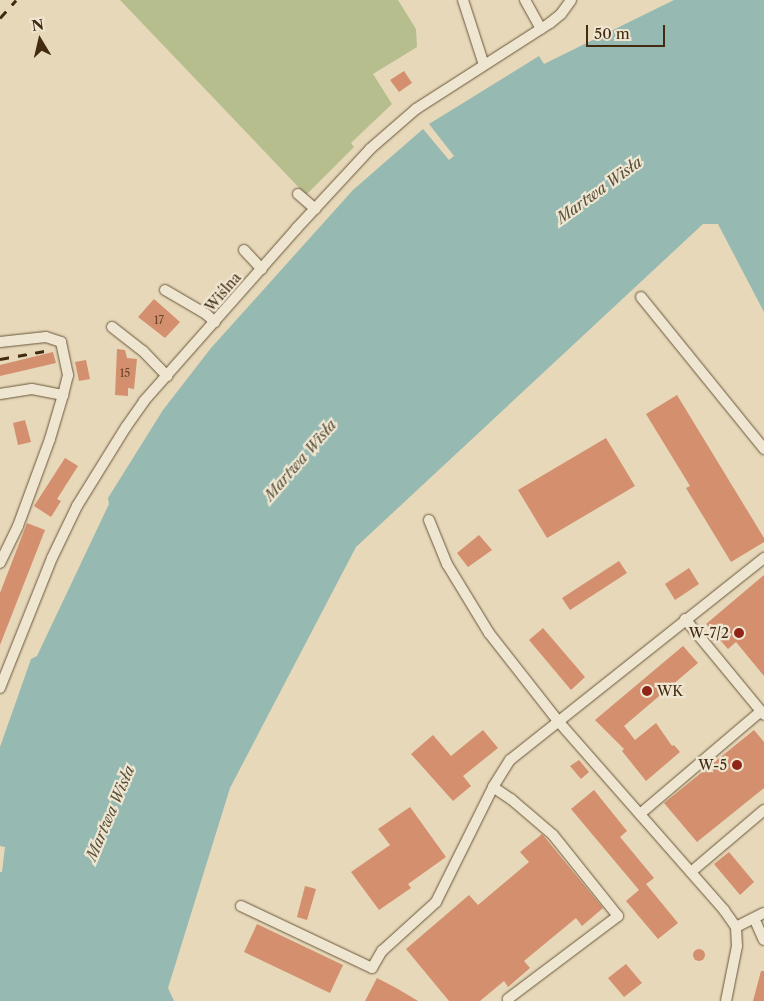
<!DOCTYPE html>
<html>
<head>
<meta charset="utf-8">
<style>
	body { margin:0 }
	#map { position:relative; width:764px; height:1001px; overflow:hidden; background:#e6d8b9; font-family:"Libre Caslon Text",serif }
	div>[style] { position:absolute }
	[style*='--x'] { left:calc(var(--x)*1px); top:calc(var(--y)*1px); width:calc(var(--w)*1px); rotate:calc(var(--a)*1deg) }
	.green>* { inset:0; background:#b7be8e }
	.water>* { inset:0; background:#96b9b2 }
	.building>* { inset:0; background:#d48f6e }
	.round { border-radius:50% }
	.roads { filter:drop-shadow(0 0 1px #6b563a) drop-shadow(0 0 1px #6b563a) }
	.minor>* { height:10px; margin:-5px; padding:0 5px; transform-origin:5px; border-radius:5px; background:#efe6d2 }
	.rail>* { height:3px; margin-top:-1.5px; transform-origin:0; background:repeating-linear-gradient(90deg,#422b10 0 9px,transparent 0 18px) }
	.dots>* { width:14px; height:14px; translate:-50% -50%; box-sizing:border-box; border:2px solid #efe6d2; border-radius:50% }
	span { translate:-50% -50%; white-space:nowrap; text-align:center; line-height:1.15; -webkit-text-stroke:4.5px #efe6d2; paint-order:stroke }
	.number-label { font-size:11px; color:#664428 }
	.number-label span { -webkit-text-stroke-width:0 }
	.street-label { font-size:14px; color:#422b10 }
	.poi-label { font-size:14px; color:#422b10 }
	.right { translate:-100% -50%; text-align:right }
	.left { translate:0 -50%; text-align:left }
	.water-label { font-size:15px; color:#574e38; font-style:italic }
	.north { position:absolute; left:15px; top:15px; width:50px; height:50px; -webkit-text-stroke:4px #efe6d2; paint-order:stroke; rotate:351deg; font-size:14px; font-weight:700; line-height:20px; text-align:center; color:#422b10 }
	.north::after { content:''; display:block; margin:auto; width:18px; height:22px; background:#422b10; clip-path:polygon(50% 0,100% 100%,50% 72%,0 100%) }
	.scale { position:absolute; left:586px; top:25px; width:79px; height:22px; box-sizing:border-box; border:2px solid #422b10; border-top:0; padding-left:6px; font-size:15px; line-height:18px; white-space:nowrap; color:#422b10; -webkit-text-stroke:4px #efe6d2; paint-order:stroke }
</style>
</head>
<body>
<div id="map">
	<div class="green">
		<div style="clip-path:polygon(120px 0,398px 0,416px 29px,417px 47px,373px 74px,392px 104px,351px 143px,354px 147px,306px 195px)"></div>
	</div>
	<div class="water">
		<div style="clip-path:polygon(674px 0,764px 0,764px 312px,718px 224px,703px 224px,356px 547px,230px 788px,168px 988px,174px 1001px,0 1001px,0 872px,2px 872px,5px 847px,0 846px,0 747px,31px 659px,37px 656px,109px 504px,108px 498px,163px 410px,211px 348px,353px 190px,423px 129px,449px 160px,454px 156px,429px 124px,539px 56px,544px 64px)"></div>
	</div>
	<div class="building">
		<div style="clip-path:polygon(404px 71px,412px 83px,399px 92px,390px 80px)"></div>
		<div style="clip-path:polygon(154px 299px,180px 322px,165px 338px,138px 317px)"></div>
		<div style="clip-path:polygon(117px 349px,125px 350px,127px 358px,137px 359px,134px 389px,128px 388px,128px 396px,115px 395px)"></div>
		<div style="clip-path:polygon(53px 352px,56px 363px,0 376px,0 365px)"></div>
		<div style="clip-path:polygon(86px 360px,90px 379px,79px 381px,75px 362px)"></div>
		<div style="clip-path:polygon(677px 395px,764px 538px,764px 542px,731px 562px,686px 488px,690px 486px,646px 414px)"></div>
		<div style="clip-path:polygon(25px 420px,31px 442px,18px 445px,13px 423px)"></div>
		<div style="clip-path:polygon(606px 438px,635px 486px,547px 538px,518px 490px)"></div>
		<div style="clip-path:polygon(65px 458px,78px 466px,57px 499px,61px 501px,51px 517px,34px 506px)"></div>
		<div style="clip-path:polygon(27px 523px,45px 530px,0 645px,0 593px)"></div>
		<div style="clip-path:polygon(479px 535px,492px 550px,468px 567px,457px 553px)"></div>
		<div style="clip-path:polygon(619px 561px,627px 573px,570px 610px,562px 598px)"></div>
		<div style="clip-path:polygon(689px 568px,699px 584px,675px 600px,665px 584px)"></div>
		<div style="clip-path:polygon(764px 575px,764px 676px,736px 642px,728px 649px,706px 624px)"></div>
		<div style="clip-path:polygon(543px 628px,585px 677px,571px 690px,529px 640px)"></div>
		<div style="clip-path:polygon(683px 646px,698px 663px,624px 726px,635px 740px,656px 723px,672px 746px,674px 745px,680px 752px,646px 781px,622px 751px,624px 749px,595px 720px)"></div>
		<div style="clip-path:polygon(483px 730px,498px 748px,463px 776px,471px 786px,453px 801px,411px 754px,433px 735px,451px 756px)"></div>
		<div style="clip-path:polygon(754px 730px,764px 742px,764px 788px,697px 842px,664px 803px)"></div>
		<div style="clip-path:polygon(579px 760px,589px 772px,581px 779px,570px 766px)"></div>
		<div style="clip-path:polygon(594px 790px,627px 831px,620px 837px,654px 878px,646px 884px,678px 923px,658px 939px,626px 901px,639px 890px,571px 809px)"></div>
		<div style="clip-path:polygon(410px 807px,446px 857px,408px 884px,411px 888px,379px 910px,351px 872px,390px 845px,378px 829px)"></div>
		<div style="clip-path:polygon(542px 834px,603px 908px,582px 926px,576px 918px,524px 961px,530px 968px,508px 987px,504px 981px,480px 1001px,449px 1001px,406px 949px,469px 895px,478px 905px,529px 862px,520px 852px)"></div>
		<div style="clip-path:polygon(729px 852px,754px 882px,740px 895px,714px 864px)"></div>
		<div style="clip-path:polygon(305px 886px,316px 889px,307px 920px,297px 917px)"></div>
		<div style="clip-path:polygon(257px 924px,343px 965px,330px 993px,244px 952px)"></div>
		<div class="round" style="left:693px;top:949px;width:12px;height:12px"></div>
		<div style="clip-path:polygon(626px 964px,642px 983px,624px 997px,608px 978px)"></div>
		<div style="clip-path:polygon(761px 971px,764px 971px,764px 1001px,753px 1001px)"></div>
		<div style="clip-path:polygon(377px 978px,398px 989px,418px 1001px,365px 1001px)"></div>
	</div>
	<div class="roads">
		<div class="minor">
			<div style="--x:463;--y:0;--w:68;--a:72.1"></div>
			<div style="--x:525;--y:0;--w:33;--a:61"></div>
			<div style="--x:298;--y:194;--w:23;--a:41"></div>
			<div style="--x:244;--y:250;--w:26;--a:47"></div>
			<div style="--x:165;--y:290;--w:48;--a:30.3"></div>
			<div style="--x:206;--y:314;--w:12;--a:42"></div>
			<div style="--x:641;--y:297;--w:196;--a:51"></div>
			<div style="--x:112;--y:327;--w:39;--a:38"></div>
			<div style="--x:143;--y:351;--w:35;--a:46"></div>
			<div style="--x:0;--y:342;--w:46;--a:-6.2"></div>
			<div style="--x:46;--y:337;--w:16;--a:18"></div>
			<div style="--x:61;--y:342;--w:34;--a:78"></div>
			<div style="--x:68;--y:375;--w:21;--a:104"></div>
			<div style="--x:0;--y:394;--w:32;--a:-9"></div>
			<div style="--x:32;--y:389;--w:32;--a:11"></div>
			<div style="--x:63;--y:395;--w:46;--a:106.5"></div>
			<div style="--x:50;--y:439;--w:93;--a:110.2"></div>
			<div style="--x:18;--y:526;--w:41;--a:115.9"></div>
			<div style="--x:429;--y:520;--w:48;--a:67.8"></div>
			<div style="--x:447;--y:564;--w:81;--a:58.7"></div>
			<div style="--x:489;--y:633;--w:112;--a:51.9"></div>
			<div style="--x:558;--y:721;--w:252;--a:48.7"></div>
			<div style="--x:724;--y:910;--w:21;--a:55"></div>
			<div style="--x:736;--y:927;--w:19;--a:87"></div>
			<div style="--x:737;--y:946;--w:56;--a:101.3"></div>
			<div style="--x:685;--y:619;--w:124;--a:50.5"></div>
			<div style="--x:0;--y:688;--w:140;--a:-68.2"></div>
			<div style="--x:52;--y:558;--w:58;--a:-64.3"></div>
			<div style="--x:77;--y:506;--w:93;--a:-58.2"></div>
			<div style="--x:126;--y:427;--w:32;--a:-55"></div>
			<div style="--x:144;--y:401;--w:230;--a:-48.5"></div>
			<div style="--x:296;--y:229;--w:109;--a:-47.2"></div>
			<div style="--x:370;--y:149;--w:61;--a:-41"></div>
			<div style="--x:416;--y:109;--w:159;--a:-32.7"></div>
			<div style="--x:550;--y:23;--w:14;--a:-39"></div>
			<div style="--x:561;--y:14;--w:17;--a:-54"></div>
			<div style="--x:493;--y:787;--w:22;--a:34"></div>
			<div style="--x:511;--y:799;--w:55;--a:40.6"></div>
			<div style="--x:553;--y:835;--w:104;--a:51.3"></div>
			<div style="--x:618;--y:916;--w:138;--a:143"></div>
			<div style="--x:640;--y:814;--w:159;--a:-40.4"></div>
			<div style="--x:691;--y:872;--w:96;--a:-40.3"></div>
			<div style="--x:241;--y:906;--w:145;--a:25.3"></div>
			<div style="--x:372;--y:968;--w:20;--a:-60"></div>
			<div style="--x:382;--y:951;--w:73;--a:-42.2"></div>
			<div style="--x:436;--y:902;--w:128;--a:-63.6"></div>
			<div style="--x:493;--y:787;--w:32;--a:-58"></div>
			<div style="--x:510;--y:760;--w:325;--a:-38.5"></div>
			<div style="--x:754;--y:918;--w:24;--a:66"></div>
			<div style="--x:736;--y:927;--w:31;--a:-27"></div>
		</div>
	</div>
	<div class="rail">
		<div style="--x:0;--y:18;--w:24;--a:-48"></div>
		<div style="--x:0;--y:359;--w:51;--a:-10.2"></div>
	</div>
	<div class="dots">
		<div style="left:739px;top:633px;background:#8f2418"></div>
		<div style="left:647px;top:691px;background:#8f2418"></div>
		<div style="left:737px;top:765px;background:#8f2418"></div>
	</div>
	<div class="number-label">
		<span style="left:159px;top:320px">17</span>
		<span style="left:125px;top:373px">15</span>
	</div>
	<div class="street-label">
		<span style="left:223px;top:292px;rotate:-49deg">Wiślna</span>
	</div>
	<div class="poi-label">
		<span class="right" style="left:729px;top:633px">W-7/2</span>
		<span class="left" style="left:657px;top:691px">WK</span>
		<span class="right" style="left:727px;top:765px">W-5</span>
	</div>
	<div class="water-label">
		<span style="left:599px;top:190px;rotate:-36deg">Martwa Wisła</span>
		<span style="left:300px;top:460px;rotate:-49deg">Martwa Wisła</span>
		<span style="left:110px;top:813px;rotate:-67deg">Martwa Wisła</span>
	</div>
	<div class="north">N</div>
	<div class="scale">50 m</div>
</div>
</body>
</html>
